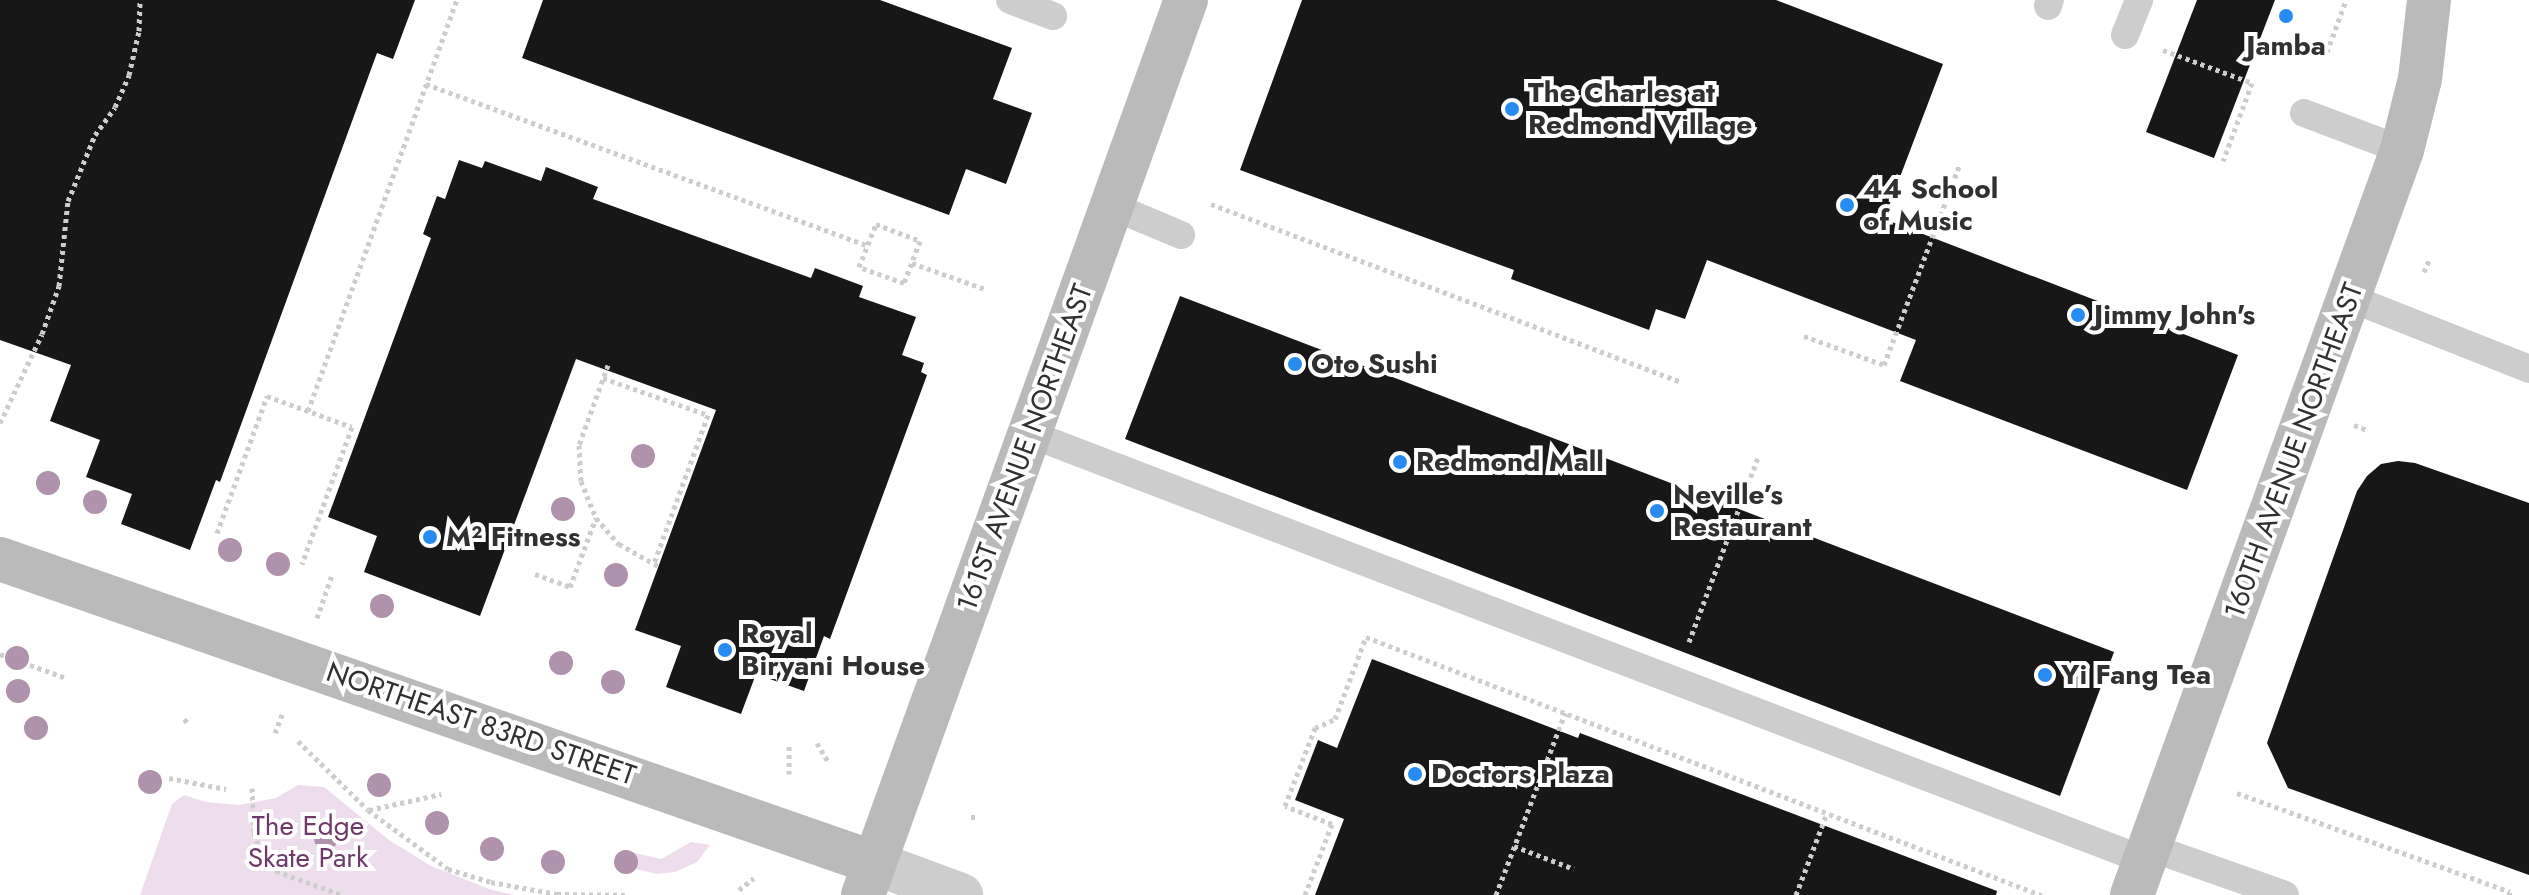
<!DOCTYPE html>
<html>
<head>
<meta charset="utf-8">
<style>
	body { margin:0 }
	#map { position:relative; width:2529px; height:895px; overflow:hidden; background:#fff; font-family:Jost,sans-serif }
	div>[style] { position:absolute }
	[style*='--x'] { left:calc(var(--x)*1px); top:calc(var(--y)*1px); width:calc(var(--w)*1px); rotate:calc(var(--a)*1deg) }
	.green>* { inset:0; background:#eedded }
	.building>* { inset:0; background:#171717 }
	.path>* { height:5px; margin-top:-2.5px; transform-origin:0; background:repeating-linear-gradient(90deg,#cdcdcd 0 4px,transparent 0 8px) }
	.lane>* { height:28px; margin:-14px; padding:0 14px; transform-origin:14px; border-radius:14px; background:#cdcdcd }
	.street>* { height:44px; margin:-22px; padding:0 22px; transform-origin:22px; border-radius:22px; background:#cdcdcd }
	.secondary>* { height:44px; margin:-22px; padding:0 22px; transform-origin:22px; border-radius:22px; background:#bababa }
	.trees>* { width:24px; height:24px; margin:-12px; border-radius:50%; background:#b092ac }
	.dots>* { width:22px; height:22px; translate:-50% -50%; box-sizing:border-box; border:4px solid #fff; border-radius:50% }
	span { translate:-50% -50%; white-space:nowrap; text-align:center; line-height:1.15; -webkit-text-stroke:8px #fff; paint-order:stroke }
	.poi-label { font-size:28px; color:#303030; font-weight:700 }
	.left { translate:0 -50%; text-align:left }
	.street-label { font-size:28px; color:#303030 }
	.park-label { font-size:28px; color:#6f3969 }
</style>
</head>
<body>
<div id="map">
	<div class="green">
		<div style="clip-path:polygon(298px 785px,324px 787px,389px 840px,431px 866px,492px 890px,515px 895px,140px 895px,172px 804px,184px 795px,206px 802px,239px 805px,276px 798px)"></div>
		<div style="clip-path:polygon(691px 842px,710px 845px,697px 862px,675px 872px,657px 874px,618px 865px,622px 850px,661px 859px)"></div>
	</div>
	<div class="building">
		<div style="clip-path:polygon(0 0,415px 0,393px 59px,377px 53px,220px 482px,216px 480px,190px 550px,121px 524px,132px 494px,86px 477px,100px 440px,50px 421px,71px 365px,0 340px)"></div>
		<div style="clip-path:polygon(543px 0,880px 0,1012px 48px,993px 99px,1032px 113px,1006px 184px,966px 169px,949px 215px,522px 58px)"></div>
		<div style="clip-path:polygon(1302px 0,1776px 0,1943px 64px,1884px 219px,2238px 355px,2187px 490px,1900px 381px,1916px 340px,1707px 260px,1685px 319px,1656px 309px,1649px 330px,1511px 279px,1514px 270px,1240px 170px)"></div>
		<div style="clip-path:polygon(2197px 0,2275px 0,2214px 158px,2146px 132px)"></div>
		<div style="clip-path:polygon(459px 160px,482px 168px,485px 161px,541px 181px,546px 167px,598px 187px,593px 199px,811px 278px,815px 268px,863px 286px,859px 297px,916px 317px,902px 355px,924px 363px,921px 372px,927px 375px,830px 639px,824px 636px,804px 691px,756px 674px,741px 714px,666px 687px,681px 646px,635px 630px,716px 410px,576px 359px,480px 616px,364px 572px,377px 536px,328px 517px,431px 238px,423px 234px,437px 196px,445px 199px)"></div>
		<div style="clip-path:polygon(1180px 296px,2114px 652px,2060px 796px,1125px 439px)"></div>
		<div style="clip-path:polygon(2398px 461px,2415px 463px,2529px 503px,2529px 875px,2288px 788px,2267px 743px,2357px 491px,2367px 476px,2381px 464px)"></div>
		<div style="clip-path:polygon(1372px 659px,1578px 738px,1580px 733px,1997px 891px,1996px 895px,1315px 895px,1344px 819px,1295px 800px,1318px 740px,1337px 748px)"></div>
	</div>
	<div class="path">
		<div style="--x:2163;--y:50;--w:95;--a:20.3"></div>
		<div style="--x:2252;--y:83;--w:83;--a:110.4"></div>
		<div style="--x:2327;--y:52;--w:55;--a:-69.9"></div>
		<div style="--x:426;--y:84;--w:471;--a:20.1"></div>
		<div style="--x:1211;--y:204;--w:503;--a:20.74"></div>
		<div style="--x:876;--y:224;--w:47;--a:21.1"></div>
		<div style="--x:920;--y:241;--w:45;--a:110.9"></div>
		<div style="--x:904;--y:283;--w:48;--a:-160.4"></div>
		<div style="--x:859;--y:267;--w:46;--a:-68.4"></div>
		<div style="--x:912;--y:263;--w:77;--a:19.6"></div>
		<div style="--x:2424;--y:272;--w:15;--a:-67"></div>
		<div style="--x:1804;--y:336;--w:85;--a:19.9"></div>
		<div style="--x:1884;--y:365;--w:213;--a:-69.3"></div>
		<div style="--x:608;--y:365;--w:85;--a:109.9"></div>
		<div style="--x:579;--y:445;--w:36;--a:87"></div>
		<div style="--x:581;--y:481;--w:40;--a:68"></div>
		<div style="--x:596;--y:518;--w:35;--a:49"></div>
		<div style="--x:619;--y:544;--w:45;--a:29.4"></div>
		<div style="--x:603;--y:378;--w:111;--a:19.4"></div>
		<div style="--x:708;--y:415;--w:158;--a:110"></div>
		<div style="--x:308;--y:411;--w:437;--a:-70.1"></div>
		<div style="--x:0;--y:423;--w:98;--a:-64.7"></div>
		<div style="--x:42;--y:334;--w:51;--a:-70.5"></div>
		<div style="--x:59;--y:286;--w:85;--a:-84"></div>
		<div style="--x:68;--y:201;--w:71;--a:-67.8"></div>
		<div style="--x:95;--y:135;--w:34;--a:-54"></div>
		<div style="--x:115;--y:107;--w:35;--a:-66"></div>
		<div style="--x:129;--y:75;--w:45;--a:-77.2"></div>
		<div style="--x:139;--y:31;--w:31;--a:-88"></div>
		<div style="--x:2354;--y:425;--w:14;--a:21"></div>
		<div style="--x:217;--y:533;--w:146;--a:-69.9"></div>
		<div style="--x:267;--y:396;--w:90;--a:20"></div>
		<div style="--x:352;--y:427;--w:146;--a:110.1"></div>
		<div style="--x:535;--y:574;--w:37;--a:20"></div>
		<div style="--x:570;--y:587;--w:74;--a:-69.4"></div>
		<div style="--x:317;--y:618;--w:46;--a:-70.8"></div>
		<div style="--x:1689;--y:642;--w:200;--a:-69.5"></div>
		<div style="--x:0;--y:654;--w:70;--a:20"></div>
		<div style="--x:184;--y:719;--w:6;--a:45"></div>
		<div style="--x:275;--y:733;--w:22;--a:-69"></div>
		<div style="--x:298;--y:741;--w:98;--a:44.6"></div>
		<div style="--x:368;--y:810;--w:99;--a:36.4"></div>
		<div style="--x:448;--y:869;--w:45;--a:16.8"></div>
		<div style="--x:491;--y:882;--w:67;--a:10.3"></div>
		<div style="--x:557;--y:894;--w:71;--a:0.8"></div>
		<div style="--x:817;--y:743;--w:21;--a:59"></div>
		<div style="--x:789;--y:774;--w:31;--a:-90"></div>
		<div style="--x:169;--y:778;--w:58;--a:10.9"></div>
		<div style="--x:252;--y:788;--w:45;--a:87.5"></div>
		<div style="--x:254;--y:833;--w:20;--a:72"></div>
		<div style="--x:260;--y:852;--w:25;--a:50"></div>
		<div style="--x:276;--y:871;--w:70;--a:20"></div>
		<div style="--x:2237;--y:793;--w:290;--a:19.9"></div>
		<div style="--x:2510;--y:892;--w:3;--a:108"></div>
		<div style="--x:369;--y:810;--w:74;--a:-12.5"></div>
		<div style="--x:971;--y:817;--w:8;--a:0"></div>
		<div style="--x:1514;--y:846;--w:64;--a:21"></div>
		<div style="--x:739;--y:890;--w:19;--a:-39"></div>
		<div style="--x:1305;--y:895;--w:76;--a:-69.2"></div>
		<div style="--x:1332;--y:824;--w:50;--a:-159"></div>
		<div style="--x:1285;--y:806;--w:84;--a:-69"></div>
		<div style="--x:1315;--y:728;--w:22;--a:-24"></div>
		<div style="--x:1335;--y:719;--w:88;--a:-69.3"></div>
		<div style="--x:1366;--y:637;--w:723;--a:20.92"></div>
		<div style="--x:1496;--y:895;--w:195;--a:-69.2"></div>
		<div style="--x:1796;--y:895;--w:88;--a:-69.3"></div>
	</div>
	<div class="lane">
		<div style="--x:1010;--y:0;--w:46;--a:20.4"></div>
		<div style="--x:2048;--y:6;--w:6;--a:-72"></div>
		<div style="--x:2125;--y:35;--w:38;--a:-68"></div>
		<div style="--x:2304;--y:113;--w:105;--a:20.7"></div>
		<div style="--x:1112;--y:206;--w:75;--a:22.8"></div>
		<div style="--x:2350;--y:298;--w:193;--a:21.6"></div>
		<div style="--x:1030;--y:434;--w:1193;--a:20.93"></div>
		<div style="--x:2149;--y:847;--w:144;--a:19.4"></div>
	</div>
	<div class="street">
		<div style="--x:875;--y:863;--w:92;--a:20.4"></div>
	</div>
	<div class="secondary">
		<div style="--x:0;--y:559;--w:926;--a:19.16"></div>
		<div style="--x:863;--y:895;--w:952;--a:-70.16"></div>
		<div style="--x:2132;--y:895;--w:792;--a:-70.08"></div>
		<div style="--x:2402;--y:150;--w:73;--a:-75.8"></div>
		<div style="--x:2420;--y:79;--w:80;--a:-83.5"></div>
	</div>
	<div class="trees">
		<div style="left:643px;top:456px"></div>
		<div style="left:48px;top:483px"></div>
		<div style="left:95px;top:502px"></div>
		<div style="left:563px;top:509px"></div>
		<div style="left:230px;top:550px"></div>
		<div style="left:278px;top:564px"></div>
		<div style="left:616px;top:575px"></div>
		<div style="left:382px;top:606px"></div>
		<div style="left:17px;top:658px"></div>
		<div style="left:561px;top:663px"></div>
		<div style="left:613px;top:682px"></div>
		<div style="left:18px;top:691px"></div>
		<div style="left:36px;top:728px"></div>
		<div style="left:150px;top:782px"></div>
		<div style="left:379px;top:785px"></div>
		<div style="left:437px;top:823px"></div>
		<div style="left:326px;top:838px"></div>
		<div style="left:492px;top:849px"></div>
		<div style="left:553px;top:862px"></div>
		<div style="left:626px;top:862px"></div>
	</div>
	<div class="dots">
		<div style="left:2286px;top:16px;background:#278bf2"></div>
		<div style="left:1512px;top:109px;background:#278bf2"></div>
		<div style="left:1847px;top:205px;background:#278bf2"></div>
		<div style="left:2078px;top:315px;background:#278bf2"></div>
		<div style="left:1295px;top:364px;background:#278bf2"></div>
		<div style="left:1400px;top:462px;background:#278bf2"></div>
		<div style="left:1657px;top:511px;background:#278bf2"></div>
		<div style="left:430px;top:537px;background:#278bf2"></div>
		<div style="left:725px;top:650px;background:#278bf2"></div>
		<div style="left:2045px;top:675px;background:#278bf2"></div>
		<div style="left:1415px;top:774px;background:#278bf2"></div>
	</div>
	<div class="poi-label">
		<span style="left:2286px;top:46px">Jamba</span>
		<span class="left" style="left:1528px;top:109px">The Charles at<br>Redmond Village</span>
		<span class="left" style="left:1863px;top:205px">44 School<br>of Music</span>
		<span class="left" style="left:2094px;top:315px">Jimmy John's</span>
		<span class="left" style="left:1311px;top:364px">Oto Sushi</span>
		<span class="left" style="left:1416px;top:462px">Redmond Mall</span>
		<span class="left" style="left:1673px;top:511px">Neville’s<br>Restaurant</span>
		<span class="left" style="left:446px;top:537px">M² Fitness</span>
		<span class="left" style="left:741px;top:650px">Royal<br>Biryani House</span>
		<span class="left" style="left:2061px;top:675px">Yi Fang Tea</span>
		<span class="left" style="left:1431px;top:774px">Doctors Plaza</span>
	</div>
	<div class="street-label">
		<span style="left:1025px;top:448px;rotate:-70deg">161ST AVENUE NORTHEAST</span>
		<span style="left:2294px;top:451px;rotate:-70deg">160TH AVENUE NORTHEAST</span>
		<span style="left:481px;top:724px;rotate:19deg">NORTHEAST 83RD STREET</span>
	</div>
	<div class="park-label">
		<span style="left:308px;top:842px">The Edge<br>Skate Park</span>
	</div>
</div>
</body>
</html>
